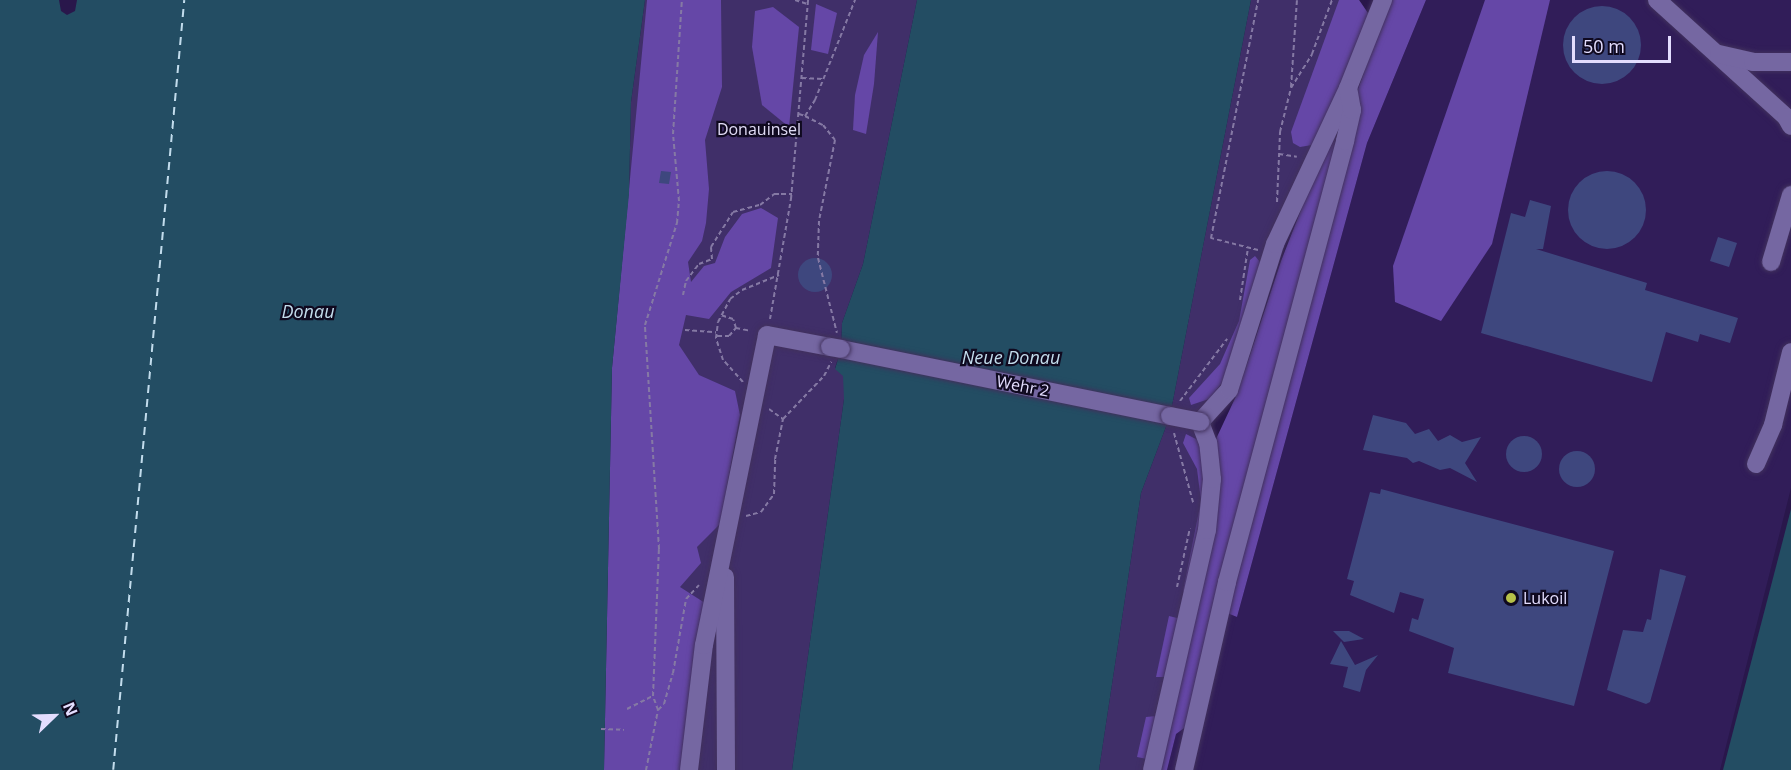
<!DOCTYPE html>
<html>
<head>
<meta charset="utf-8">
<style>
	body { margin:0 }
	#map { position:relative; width:1791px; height:770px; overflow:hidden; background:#29174b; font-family:"Open Sans",sans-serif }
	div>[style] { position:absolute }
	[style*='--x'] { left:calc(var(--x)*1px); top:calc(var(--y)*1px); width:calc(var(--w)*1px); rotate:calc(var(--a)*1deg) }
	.built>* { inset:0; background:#311d59 }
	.green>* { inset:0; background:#402f69 }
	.forest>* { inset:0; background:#6547a7 }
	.water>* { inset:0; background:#234d63 }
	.ferry>* { height:1.5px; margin-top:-0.75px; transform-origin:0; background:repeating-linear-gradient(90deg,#c2dcec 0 8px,transparent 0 14px) }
	.building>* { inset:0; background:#3e477e }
	.round { border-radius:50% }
	.path>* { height:2px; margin-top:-1px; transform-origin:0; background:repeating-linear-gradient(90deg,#8579a4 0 4.5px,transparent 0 7.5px) }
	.roads { filter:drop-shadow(0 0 2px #41315d) drop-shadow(0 0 2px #41315d) }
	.minor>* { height:18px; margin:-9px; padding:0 9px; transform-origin:9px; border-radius:9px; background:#7567a2 }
	.bridges { filter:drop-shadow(0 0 2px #41315d) drop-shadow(0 0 2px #41315d) }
	.minor-bridge>* { height:18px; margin:-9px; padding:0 9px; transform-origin:9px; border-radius:9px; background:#7567a2 }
	.dots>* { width:16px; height:16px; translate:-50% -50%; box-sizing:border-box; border:3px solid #0f091f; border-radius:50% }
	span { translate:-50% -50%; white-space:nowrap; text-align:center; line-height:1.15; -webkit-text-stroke:4.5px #0f091f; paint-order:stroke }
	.park-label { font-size:16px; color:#e0dbf5 }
	.street-label { font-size:16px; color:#e3ddfe }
	.poi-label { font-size:16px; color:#e3ddfe }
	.left { translate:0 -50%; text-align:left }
	.water-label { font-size:18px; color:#c2dcec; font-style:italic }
	.north { position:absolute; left:24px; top:686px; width:60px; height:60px; -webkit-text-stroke:4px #0f091f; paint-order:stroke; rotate:67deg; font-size:16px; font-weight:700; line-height:24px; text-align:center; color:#e3ddfe }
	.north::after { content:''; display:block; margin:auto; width:21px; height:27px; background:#e3ddfe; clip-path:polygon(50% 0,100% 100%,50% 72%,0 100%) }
	.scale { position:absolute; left:1572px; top:36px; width:99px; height:27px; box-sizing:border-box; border:3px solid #e3ddfe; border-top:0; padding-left:8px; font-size:18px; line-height:21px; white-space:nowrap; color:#e3ddfe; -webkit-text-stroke:4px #0f091f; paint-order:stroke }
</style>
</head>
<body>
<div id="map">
	<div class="built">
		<div style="clip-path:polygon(1426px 0,1791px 0,1791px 488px,1720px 770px,1167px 770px,1176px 733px,1187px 726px,1217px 609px,1237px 617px,1367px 143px)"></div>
	</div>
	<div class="green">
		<div style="clip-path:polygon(645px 0,917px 0,863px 264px,842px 323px,841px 349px,835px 368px,844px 376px,844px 399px,792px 770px,604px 770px,612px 368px,629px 194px,631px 102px)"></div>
		<div style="clip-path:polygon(1251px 0,1359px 0,1372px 19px,1268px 238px,1222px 383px,1209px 399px,1200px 441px,1206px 497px,1147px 770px,1099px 770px,1141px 493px,1170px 416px)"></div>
	</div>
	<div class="forest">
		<div style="clip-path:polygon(647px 0,721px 0,722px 87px,705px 140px,709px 189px,706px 223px,702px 241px,688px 262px,691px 282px,704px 266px,715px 263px,725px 237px,742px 214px,761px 208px,778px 218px,771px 268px,731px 292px,709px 319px,686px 315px,679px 345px,699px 375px,735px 391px,740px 415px,720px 524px,697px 547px,701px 563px,680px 587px,705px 603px,683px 770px,604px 770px,612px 368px)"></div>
		<div style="clip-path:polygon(1339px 0,1359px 0,1372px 19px,1312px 145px,1300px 147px,1293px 143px,1291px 132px)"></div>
		<div style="clip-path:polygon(1390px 0,1426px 0,1367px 143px,1237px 617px,1217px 609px,1187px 726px,1176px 734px,1167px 770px,1159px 770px,1216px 439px,1237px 394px,1281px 261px,1324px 151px,1336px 127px,1345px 125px)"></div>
		<div style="clip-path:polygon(1485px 0,1550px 0,1492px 244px,1441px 321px,1395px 302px,1393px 266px)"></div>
		<div style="clip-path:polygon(816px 4px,837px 13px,828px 54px,811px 50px)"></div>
		<div style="clip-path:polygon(773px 7px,799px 27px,789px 127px,762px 105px,752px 47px,755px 11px)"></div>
		<div style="clip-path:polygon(878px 32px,874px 84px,866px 134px,853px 130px,855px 95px,864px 55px)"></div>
		<div style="clip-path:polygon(1255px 256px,1260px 262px,1222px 383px,1209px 399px,1191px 405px,1189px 398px,1220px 364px,1227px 348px,1239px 321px,1250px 260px)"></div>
		<div style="clip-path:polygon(1186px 434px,1200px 441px,1206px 497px,1189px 593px,1183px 591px,1201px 501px,1197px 469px,1183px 443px)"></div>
		<div style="clip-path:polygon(1169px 616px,1181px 619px,1167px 677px,1156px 677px)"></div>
		<div style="clip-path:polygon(1156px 716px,1147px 759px,1137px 757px,1146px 717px)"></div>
	</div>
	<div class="water">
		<div style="clip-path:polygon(0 0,59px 0,61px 11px,67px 15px,75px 11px,77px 0,645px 0,631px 102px,629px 194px,612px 368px,604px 770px,0 770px)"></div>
		<div style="clip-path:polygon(917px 0,1251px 0,1170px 416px,1141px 493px,1099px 770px,792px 770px,844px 399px,843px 376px,835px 369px,841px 349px,842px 323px,863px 264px)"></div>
		<div style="clip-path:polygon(1791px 509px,1791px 770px,1723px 770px)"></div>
	</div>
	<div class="ferry">
		<div style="--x:113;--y:770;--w:773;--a:-84.73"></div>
	</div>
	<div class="building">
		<div class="round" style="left:1563px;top:6px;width:78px;height:78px"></div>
		<div class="round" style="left:1568px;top:171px;width:78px;height:78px"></div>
		<div style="clip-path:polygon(661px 171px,671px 172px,669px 184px,659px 183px)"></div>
		<div style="clip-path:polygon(1530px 200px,1551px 206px,1543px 249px,1536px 249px,1647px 283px,1645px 290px,1738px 318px,1730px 343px,1700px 334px,1698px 342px,1666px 332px,1652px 382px,1481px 333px,1511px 213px,1525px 217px)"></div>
		<div style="clip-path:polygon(1718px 237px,1737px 243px,1729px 267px,1710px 261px)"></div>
		<div class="round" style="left:798px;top:258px;width:34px;height:34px"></div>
		<div style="clip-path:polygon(1373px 415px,1406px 423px,1415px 434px,1429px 429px,1438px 441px,1450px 435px,1462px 442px,1481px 437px,1465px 463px,1477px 482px,1450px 468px,1440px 470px,1419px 461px,1413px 463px,1407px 458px,1363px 450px)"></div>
		<div class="round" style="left:1506px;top:436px;width:36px;height:36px"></div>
		<div class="round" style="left:1559px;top:451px;width:36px;height:36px"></div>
		<div style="clip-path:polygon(1381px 489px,1614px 551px,1574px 706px,1448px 673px,1454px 648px,1409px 631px,1412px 618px,1418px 620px,1424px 599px,1400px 592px,1394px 613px,1350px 595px,1354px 581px,1347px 579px,1370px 492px,1380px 494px)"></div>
		<div style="clip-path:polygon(1660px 569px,1686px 576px,1650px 702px,1646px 704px,1607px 690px,1623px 630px,1643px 632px,1647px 619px,1651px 620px)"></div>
		<div style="clip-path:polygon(1333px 631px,1349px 631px,1364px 639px,1344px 642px)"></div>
		<div style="clip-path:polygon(1341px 641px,1355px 665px,1378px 655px,1366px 670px,1360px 692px,1343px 687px,1348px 667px,1330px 664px)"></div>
	</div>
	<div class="path">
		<div style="--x:795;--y:0;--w:13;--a:18"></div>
		<div style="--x:802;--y:78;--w:21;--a:3"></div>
		<div style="--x:1291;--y:87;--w:87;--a:-86.1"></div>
		<div style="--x:799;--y:114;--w:6;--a:18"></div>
		<div style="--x:805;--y:116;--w:19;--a:-58"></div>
		<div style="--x:815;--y:100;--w:108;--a:-68.2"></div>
		<div style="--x:805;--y:116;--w:20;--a:27"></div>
		<div style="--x:823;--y:125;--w:19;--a:51"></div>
		<div style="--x:835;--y:140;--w:83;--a:101.2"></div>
		<div style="--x:819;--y:221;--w:37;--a:92"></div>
		<div style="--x:818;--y:258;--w:77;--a:75.8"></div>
		<div style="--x:1279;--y:154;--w:18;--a:9"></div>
		<div style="--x:1277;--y:202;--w:70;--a:-87.5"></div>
		<div style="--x:1280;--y:132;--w:45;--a:-76"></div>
		<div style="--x:1291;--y:88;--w:40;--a:-58"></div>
		<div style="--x:1312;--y:54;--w:58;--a:-69.7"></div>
		<div style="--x:1258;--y:250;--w:49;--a:-165.7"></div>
		<div style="--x:1211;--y:238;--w:243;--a:-78.8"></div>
		<div style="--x:683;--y:295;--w:14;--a:-78"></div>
		<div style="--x:686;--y:281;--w:21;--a:-53"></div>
		<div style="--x:699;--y:264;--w:14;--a:-21"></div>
		<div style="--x:712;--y:259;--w:12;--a:-95"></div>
		<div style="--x:711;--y:247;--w:41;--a:-57.8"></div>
		<div style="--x:733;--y:212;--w:28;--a:-15"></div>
		<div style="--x:760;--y:205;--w:18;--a:-38"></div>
		<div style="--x:774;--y:194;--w:18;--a:0"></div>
		<div style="--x:1240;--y:300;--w:53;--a:-81.3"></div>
		<div style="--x:770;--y:319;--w:122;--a:-80.1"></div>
		<div style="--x:791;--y:199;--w:200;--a:-85.1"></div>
		<div style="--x:736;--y:328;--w:15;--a:11"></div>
		<div style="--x:685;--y:330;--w:31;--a:4"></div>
		<div style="--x:717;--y:336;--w:12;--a:0"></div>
		<div style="--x:729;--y:336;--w:11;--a:-49"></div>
		<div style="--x:736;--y:328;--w:9;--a:-108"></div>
		<div style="--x:733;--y:319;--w:13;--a:-162"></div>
		<div style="--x:743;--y:382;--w:30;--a:-132"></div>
		<div style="--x:723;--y:360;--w:23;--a:-108"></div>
		<div style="--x:716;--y:338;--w:16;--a:-83"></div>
		<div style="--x:718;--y:322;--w:26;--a:-62"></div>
		<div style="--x:730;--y:299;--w:15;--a:-37"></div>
		<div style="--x:742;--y:290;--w:40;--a:-22"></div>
		<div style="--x:1180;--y:401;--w:78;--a:-52.8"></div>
		<div style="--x:769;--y:409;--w:17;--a:36"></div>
		<div style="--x:1174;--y:433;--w:72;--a:74.6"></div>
		<div style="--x:746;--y:516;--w:16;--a:-15"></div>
		<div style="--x:761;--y:512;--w:22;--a:-54"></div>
		<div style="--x:774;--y:494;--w:35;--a:-88"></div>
		<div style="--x:775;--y:459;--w:41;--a:-78.7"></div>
		<div style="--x:783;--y:419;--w:59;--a:-46.4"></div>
		<div style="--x:824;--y:376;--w:16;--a:-63"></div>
		<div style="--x:1177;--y:587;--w:60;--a:-77.6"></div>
		<div style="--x:627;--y:709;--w:29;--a:-27"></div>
		<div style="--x:658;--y:710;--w:8;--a:-45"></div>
		<div style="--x:664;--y:704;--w:32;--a:-74"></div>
		<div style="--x:673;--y:673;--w:75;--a:-80"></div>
		<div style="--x:686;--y:599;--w:19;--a:-47"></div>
		<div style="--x:601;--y:729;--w:23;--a:2"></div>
		<div style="--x:646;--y:770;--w:61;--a:-78.7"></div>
		<div style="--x:658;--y:710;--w:15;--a:-110"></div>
		<div style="--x:653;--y:696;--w:147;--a:-87.7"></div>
		<div style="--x:659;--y:549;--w:224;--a:-93.6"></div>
		<div style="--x:645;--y:325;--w:107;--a:-72.6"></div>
		<div style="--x:677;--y:223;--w:22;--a:-85"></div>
		<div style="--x:679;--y:201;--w:67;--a:-95.1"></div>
		<div style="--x:673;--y:134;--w:134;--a:-86.2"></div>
	</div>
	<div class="roads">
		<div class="minor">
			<div style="--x:1657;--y:0;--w:174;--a:42.2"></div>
			<div style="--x:1786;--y:117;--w:10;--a:61"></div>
			<div style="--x:1719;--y:54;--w:35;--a:13"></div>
			<div style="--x:1753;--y:62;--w:38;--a:0"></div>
			<div style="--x:1771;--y:262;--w:70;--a:-73.4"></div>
			<div style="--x:841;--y:349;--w:336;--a:11.5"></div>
			<div style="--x:1756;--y:464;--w:43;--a:-66.4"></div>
			<div style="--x:1773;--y:425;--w:75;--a:-76.1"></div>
			<div style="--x:725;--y:577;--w:193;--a:89.7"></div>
			<div style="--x:689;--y:770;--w:126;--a:-83.2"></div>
			<div style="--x:704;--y:645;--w:316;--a:-78.5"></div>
			<div style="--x:767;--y:335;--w:64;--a:10.8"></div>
			<div style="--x:1152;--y:770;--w:246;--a:-77.1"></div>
			<div style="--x:1207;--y:530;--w:51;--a:-84.4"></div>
			<div style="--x:1212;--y:479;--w:36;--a:-96"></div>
			<div style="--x:1208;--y:443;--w:22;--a:-111"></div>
			<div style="--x:1200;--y:422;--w:43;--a:-47.8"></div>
			<div style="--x:1229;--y:390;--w:153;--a:-72.5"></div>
			<div style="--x:1275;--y:244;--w:172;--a:-64.9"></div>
			<div style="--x:1348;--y:88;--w:95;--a:-68.3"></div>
			<div style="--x:1184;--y:770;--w:193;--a:-77.1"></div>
			<div style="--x:1227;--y:582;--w:457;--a:-75"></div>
			<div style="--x:1345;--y:141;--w:32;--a:-77"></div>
			<div style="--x:1352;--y:110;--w:22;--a:-100"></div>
		</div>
	</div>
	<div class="bridges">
		<div class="minor-bridge">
			<div style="--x:830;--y:347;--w:11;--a:10"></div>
			<div style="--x:1170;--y:416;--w:31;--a:11"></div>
		</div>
	</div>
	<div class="dots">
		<div style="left:1511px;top:598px;background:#b6c149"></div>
	</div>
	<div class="park-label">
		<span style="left:759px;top:129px">Donauinsel</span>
	</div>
	<div class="street-label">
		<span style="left:1023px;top:386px;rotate:11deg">Wehr 2</span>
	</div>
	<div class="poi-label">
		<span class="left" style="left:1523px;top:598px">Lukoil</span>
	</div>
	<div class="water-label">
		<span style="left:308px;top:311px">Donau</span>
		<span style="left:1011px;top:357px">Neue Donau</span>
	</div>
	<div class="north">N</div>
	<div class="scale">50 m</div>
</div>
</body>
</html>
